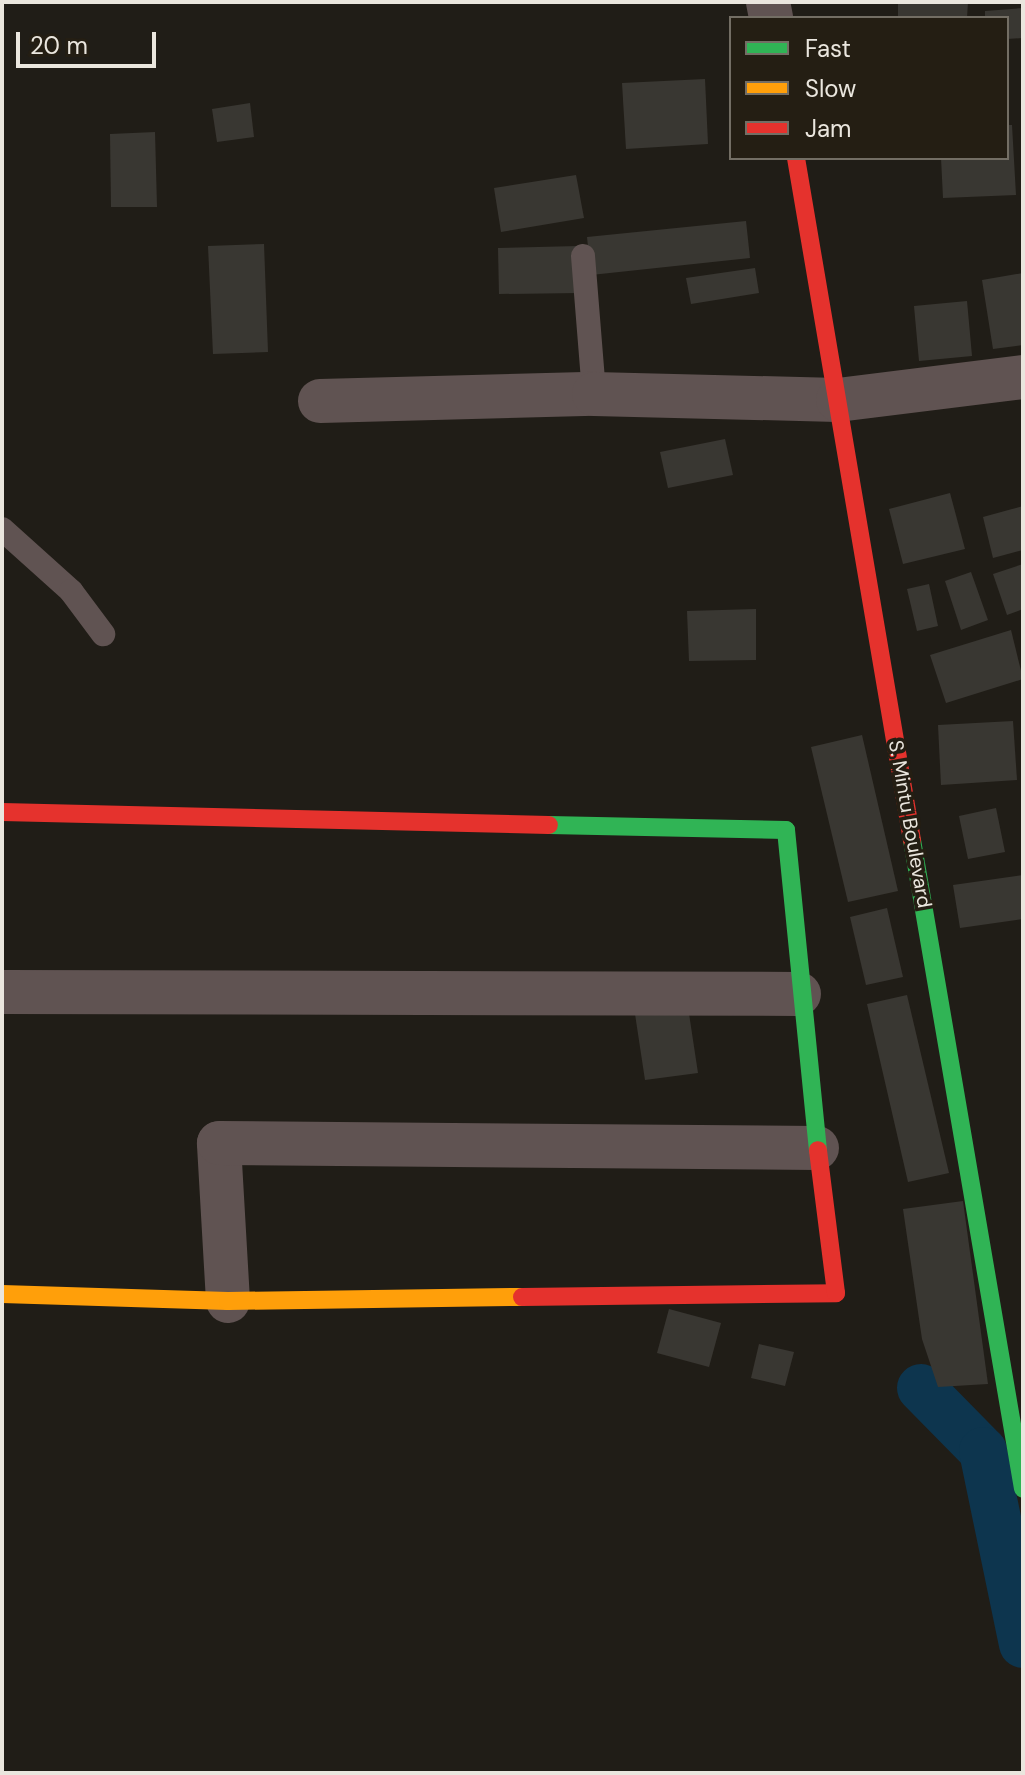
<!DOCTYPE html>
<html>
<head>
<meta charset="utf-8">
<style>
	body { margin:0 }
	#map { position:relative; width:1025px; height:1775px; overflow:hidden; background:#201d17; font-family:"DM Sans",sans-serif }
	div>[style] { position:absolute }
	[style*='--x'] { left:calc(var(--x)*1px); top:calc(var(--y)*1px); width:calc(var(--w)*1px); rotate:calc(var(--a)*1deg) }
	.canal>* { height:48px; margin:-24px; padding:0 24px; transform-origin:24px; border-radius:24px; background:#0d354e }
	.building>* { inset:0; background:#393732 }
	.lane>* { height:24px; margin:-12px; padding:0 12px; transform-origin:12px; border-radius:12px; background:#605352 }
	.street>* { height:44px; margin:-22px; padding:0 22px; transform-origin:22px; border-radius:22px; background:#605352 }
	.fast>* { height:18px; margin:-9px; padding:0 9px; transform-origin:9px; border-radius:9px; background:#30b455 }
	.slow>* { height:18px; margin:-9px; padding:0 9px; transform-origin:9px; border-radius:9px; background:#ff9f0a }
	.jam>* { height:18px; margin:-9px; padding:0 9px; transform-origin:9px; border-radius:9px; background:#e5322d }
	span { translate:-50% -50%; white-space:nowrap; text-align:center; line-height:1.15; -webkit-text-stroke:7px #241e13; paint-order:stroke }
	.street-label { font-size:20px; color:#eae6de }
	.frame { position:absolute; inset:0; border:4px solid #eae6de; pointer-events:none }
	.legend { position:absolute; left:729px; top:16px; width:280px; height:144px; box-sizing:border-box; background:#241e13; border:2px solid #736e64; margin:0; padding:10px 14px; list-style:none; font-size:24px; color:#eae6de }
	.legend li { display:flex; align-items:center; gap:16px; height:40px }
	.legend b { width:40px; border:2px solid #736e64 }
	.scale { position:absolute; left:16px; top:32px; width:140px; height:36px; box-sizing:border-box; border:4px solid #eae6de; border-top:0; padding-left:10px; font-size:24px; line-height:28px; white-space:nowrap; color:#eae6de; -webkit-text-stroke:6px #241e13; paint-order:stroke }
</style>
</head>
<body>
<div id="map">
	<div class="canal">
		<div style="--x:921;--y:1388;--w:88;--a:45.5"></div>
		<div style="--x:983;--y:1451;--w:197;--a:78.3"></div>
	</div>
	<div class="building">
		<div style="clip-path:polygon(898px 2px,968px 2px,967px 18px,898px 18px)"></div>
		<div style="clip-path:polygon(1023px 8px,1023px 38px,1007px 39px,1007px 18px,985px 18px,985px 11px)"></div>
		<div style="clip-path:polygon(705px 79px,708px 144px,626px 149px,622px 83px)"></div>
		<div style="clip-path:polygon(250px 103px,254px 137px,217px 142px,212px 109px)"></div>
		<div style="clip-path:polygon(1007px 125px,1012px 125px,1016px 195px,943px 198px,941px 158px,1007px 158px)"></div>
		<div style="clip-path:polygon(155px 132px,157px 207px,111px 207px,110px 134px)"></div>
		<div style="clip-path:polygon(576px 175px,584px 218px,501px 232px,494px 188px)"></div>
		<div style="clip-path:polygon(746px 221px,750px 258px,591px 275px,587px 237px)"></div>
		<div style="clip-path:polygon(264px 244px,268px 352px,213px 354px,208px 246px)"></div>
		<div style="clip-path:polygon(578px 246px,579px 293px,499px 294px,498px 248px)"></div>
		<div style="clip-path:polygon(755px 268px,759px 293px,691px 304px,686px 278px)"></div>
		<div style="clip-path:polygon(1023px 273px,1023px 345px,993px 349px,982px 280px)"></div>
		<div style="clip-path:polygon(967px 301px,972px 356px,919px 361px,914px 306px)"></div>
		<div style="clip-path:polygon(725px 439px,733px 475px,668px 488px,660px 452px)"></div>
		<div style="clip-path:polygon(950px 493px,965px 549px,903px 564px,889px 509px)"></div>
		<div style="clip-path:polygon(1023px 506px,1023px 550px,993px 558px,983px 517px)"></div>
		<div style="clip-path:polygon(1023px 564px,1023px 609px,1007px 615px,993px 574px)"></div>
		<div style="clip-path:polygon(971px 572px,988px 620px,961px 630px,945px 581px)"></div>
		<div style="clip-path:polygon(929px 584px,938px 626px,917px 631px,907px 589px)"></div>
		<div style="clip-path:polygon(756px 609px,756px 660px,689px 661px,687px 611px)"></div>
		<div style="clip-path:polygon(1011px 630px,1023px 679px,946px 703px,930px 655px)"></div>
		<div style="clip-path:polygon(1013px 721px,1017px 780px,941px 785px,938px 725px)"></div>
		<div style="clip-path:polygon(862px 735px,898px 891px,848px 902px,811px 747px)"></div>
		<div style="clip-path:polygon(996px 808px,1005px 852px,968px 859px,959px 816px)"></div>
		<div style="clip-path:polygon(1023px 875px,1023px 919px,960px 928px,953px 885px)"></div>
		<div style="clip-path:polygon(887px 908px,903px 977px,866px 985px,850px 917px)"></div>
		<div style="clip-path:polygon(907px 995px,949px 1173px,908px 1182px,867px 1004px)"></div>
		<div style="clip-path:polygon(688px 1007px,698px 1073px,645px 1080px,635px 1014px)"></div>
		<div style="clip-path:polygon(963px 1201px,988px 1384px,938px 1387px,922px 1339px,903px 1209px)"></div>
		<div style="clip-path:polygon(669px 1309px,721px 1323px,709px 1367px,657px 1353px)"></div>
		<div style="clip-path:polygon(759px 1344px,794px 1352px,785px 1386px,751px 1378px)"></div>
	</div>
	<div class="lane">
		<div style="--x:583;--y:256;--w:138;--a:85.4"></div>
		<div style="--x:2;--y:529;--w:93;--a:41.9"></div>
		<div style="--x:71;--y:591;--w:54;--a:53.3"></div>
	</div>
	<div class="street">
		<div style="--x:768;--y:2;--w:16;--a:79"></div>
		<div style="--x:320;--y:401;--w:274;--a:-1.5"></div>
		<div style="--x:594;--y:394;--w:244;--a:1.4"></div>
		<div style="--x:838;--y:400;--w:186;--a:-7.1"></div>
		<div style="--x:2;--y:992;--w:797;--a:0.14"></div>
		<div style="--x:228;--y:1301;--w:158;--a:-93.3"></div>
		<div style="--x:219;--y:1143;--w:598;--a:0.48"></div>
	</div>
	<div class="fast">
		<div style="--x:549;--y:825;--w:237;--a:1.2"></div>
		<div style="--x:786;--y:830;--w:322;--a:84.3"></div>
		<div style="--x:912;--y:840;--w:658;--a:80.29"></div>
	</div>
	<div class="slow">
		<div style="--x:2;--y:1294;--w:226;--a:1.8"></div>
		<div style="--x:228;--y:1301;--w:294;--a:-0.8"></div>
	</div>
	<div class="jam">
		<div style="--x:796;--y:158;--w:692;--a:80.35"></div>
		<div style="--x:2;--y:812;--w:547;--a:1.36"></div>
		<div style="--x:522;--y:1297;--w:314;--a:-0.7"></div>
		<div style="--x:836;--y:1293;--w:144;--a:-97.2"></div>
	</div>
	<div class="street-label">
		<span style="left:910px;top:824px;rotate:80deg">S. Mintu Boulevard</span>
	</div>
	<div class="frame"></div>
	<ul class="legend">
	<li><b style="height:10px;background:#30b455"></b>Fast</li>
	<li><b style="height:10px;background:#ff9f0a"></b>Slow</li>
	<li><b style="height:10px;background:#e5322d"></b>Jam</li>
	</ul>
	<div class="scale">20 m</div>
</div>
</body>
</html>
